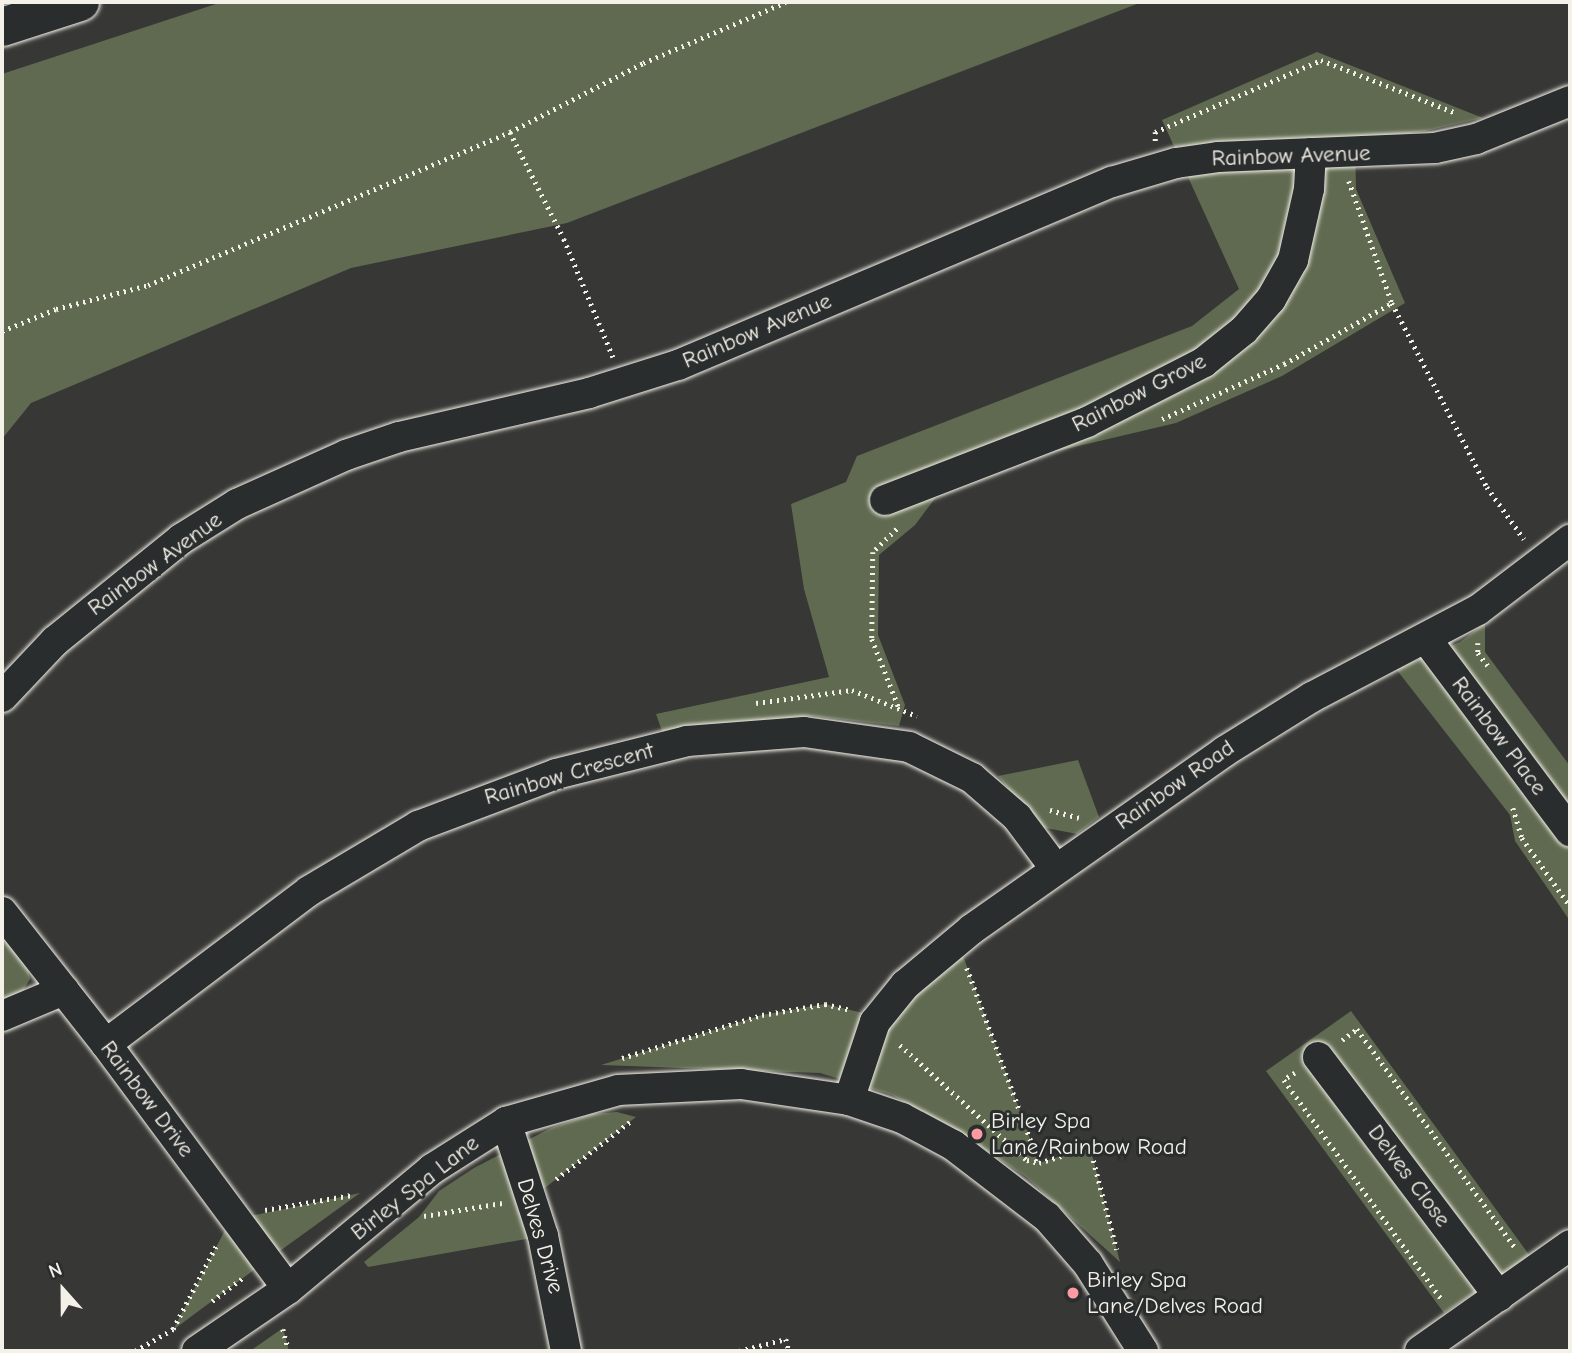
<!DOCTYPE html>
<html>
<head>
<meta charset="utf-8">
<style>
	body { margin:0 }
	#map { position:relative; width:1572px; height:1353px; overflow:hidden; background:#373735; font-family:"Comic Neue",sans-serif }
	div>[style] { position:absolute }
	[style*='--x'] { left:calc(var(--x)*1px); top:calc(var(--y)*1px); width:calc(var(--w)*1px); rotate:calc(var(--a)*1deg) }
	.green>* { inset:0; background:#5f6a50 }
	.path>* { height:4.5px; margin-top:-2.25px; transform-origin:0; background:repeating-linear-gradient(90deg,#f4f1e8 0 2px,transparent 0 7px) }
	.roads { filter:drop-shadow(0 0 2px #f4f1e8) drop-shadow(0 0 2px #f4f1e8) }
	.minor>* { height:30px; margin:-15px; padding:0 15px; transform-origin:15px; border-radius:15px; background:#2a2d2e }
	.highway>* { height:38px; margin:-19px; padding:0 19px; transform-origin:19px; border-radius:19px; background:#2a2d2e }
	.dots>* { width:19px; height:19px; translate:-50% -50%; box-sizing:border-box; border:4px solid #2a2d2e; border-radius:50% }
	span { translate:-50% -50%; white-space:nowrap; text-align:center; line-height:1.15; -webkit-text-stroke:6px #2a2d2e; paint-order:stroke }
	.street-label { font-size:23px; color:#f4f1e8 }
	.poi-label { font-size:23px; color:#f4f1e8 }
	.left { translate:0 -50%; text-align:left }
	.frame { position:absolute; inset:0; border:4px solid #f4f1e8; pointer-events:none }
	.north { position:absolute; left:28px; top:1255px; width:70px; height:70px; -webkit-text-stroke:5px #2a2d2e; paint-order:stroke; rotate:339deg; font-size:19px; font-weight:700; line-height:28px; text-align:center; color:#f4f1e8 }
	.north::after { content:''; display:block; margin:auto; width:24px; height:32px; background:#f4f1e8; clip-path:polygon(50% 0,100% 100%,50% 72%,0 100%) }
</style>
</head>
<body>
<div id="map">
	<div class="green">
		<div style="clip-path:polygon(222px 2px,1142px 2px,567px 223px,351px 268px,31px 403px,2px 439px,2px 74px)"></div>
		<div style="clip-path:polygon(1317px 52px,1483px 118px,1426px 131px,1355px 139px,1356px 189px,1405px 303px,1282px 376px,1176px 423px,1053px 452px,936px 497px,915px 525px,879px 555px,878px 635px,905px 705px,899px 726px,811px 716px,663px 734px,656px 714px,829px 677px,804px 589px,791px 504px,846px 482px,857px 456px,1192px 326px,1239px 289px,1162px 120px)"></div>
		<div style="clip-path:polygon(1485px 623px,1485px 652px,1570px 766px,1570px 921px,1515px 841px,1510px 815px,1396px 669px,1460px 642px)"></div>
		<div style="clip-path:polygon(1078px 760px,1099px 817px,1077px 834px,1041px 827px,998px 776px)"></div>
		<div style="clip-path:polygon(2px 930px,27px 964px,30px 979px,21px 994px,2px 1002px)"></div>
		<div style="clip-path:polygon(962px 953px,1039px 1163px,1090px 1147px,1120px 1262px,1026px 1177px,959px 1132px,892px 1095px,820px 1073px,601px 1065px,762px 1015px,825px 1004px,863px 1013px,875px 1022px)"></div>
		<div style="clip-path:polygon(1351px 1011px,1530px 1256px,1444px 1313px,1266px 1071px)"></div>
		<div style="clip-path:polygon(617px 1112px,636px 1117px,532px 1198px,543px 1236px,368px 1267px,364px 1262px,419px 1217px,439px 1191px,474px 1168px,551px 1128px,592px 1114px)"></div>
		<div style="clip-path:polygon(360px 1193px,266px 1261px,173px 1330px,224px 1232px,236px 1219px)"></div>
		<div style="clip-path:polygon(283px 1328px,289px 1351px,250px 1351px,253px 1349px)"></div>
	</div>
	<div class="path">
		<div style="--x:510;--y:132;--w:120;--a:63.2"></div>
		<div style="--x:564;--y:239;--w:128;--a:67.4"></div>
		<div style="--x:1155;--y:141;--w:9;--a:-90"></div>
		<div style="--x:1155;--y:132;--w:181;--a:-23.4"></div>
		<div style="--x:1321;--y:60;--w:145;--a:21.4"></div>
		<div style="--x:1349;--y:181;--w:129;--a:70.6"></div>
		<div style="--x:1392;--y:303;--w:207;--a:62.7"></div>
		<div style="--x:1487;--y:487;--w:64;--a:54.6"></div>
		<div style="--x:2;--y:331;--w:58;--a:-22.2"></div>
		<div style="--x:56;--y:309;--w:95;--a:-14.6"></div>
		<div style="--x:148;--y:285;--w:393;--a:-22.9"></div>
		<div style="--x:510;--y:132;--w:150;--a:-27.4"></div>
		<div style="--x:643;--y:63;--w:155;--a:-23.1"></div>
		<div style="--x:1162;--y:419;--w:134;--a:-24.3"></div>
		<div style="--x:1284;--y:364;--w:124;--a:-29.5"></div>
		<div style="--x:897;--y:529;--w:33;--a:136"></div>
		<div style="--x:873;--y:552;--w:87;--a:90.7"></div>
		<div style="--x:872;--y:639;--w:74;--a:68.6"></div>
		<div style="--x:1478;--y:643;--w:10;--a:90"></div>
		<div style="--x:1478;--y:653;--w:16;--a:52"></div>
		<div style="--x:756;--y:703;--w:97;--a:-7.7"></div>
		<div style="--x:852;--y:690;--w:70;--a:21.8"></div>
		<div style="--x:1513;--y:808;--w:31;--a:73"></div>
		<div style="--x:1522;--y:838;--w:83;--a:54.8"></div>
		<div style="--x:1050;--y:810;--w:30;--a:15"></div>
		<div style="--x:967;--y:968;--w:208;--a:69.7"></div>
		<div style="--x:1342;--y:1040;--w:19;--a:-36"></div>
		<div style="--x:1357;--y:1029;--w:271;--a:54.1"></div>
		<div style="--x:900;--y:1045;--w:171;--a:42.2"></div>
		<div style="--x:1027;--y:1160;--w:12;--a:14"></div>
		<div style="--x:1039;--y:1163;--w:53;--a:-17.4"></div>
		<div style="--x:1090;--y:1147;--w:106;--a:75.3"></div>
		<div style="--x:622;--y:1058;--w:146;--a:-17.1"></div>
		<div style="--x:762;--y:1015;--w:64;--a:-9.9"></div>
		<div style="--x:825;--y:1004;--w:26;--a:13"></div>
		<div style="--x:1295;--y:1073;--w:13;--a:148"></div>
		<div style="--x:1284;--y:1080;--w:272;--a:54.3"></div>
		<div style="--x:556;--y:1179;--w:96;--a:-37.8"></div>
		<div style="--x:265;--y:1210;--w:88;--a:-9.8"></div>
		<div style="--x:424;--y:1216;--w:79;--a:-9.5"></div>
		<div style="--x:212;--y:1301;--w:40;--a:-37"></div>
		<div style="--x:173;--y:1329;--w:96;--a:-62.6"></div>
		<div style="--x:283;--y:1329;--w:23;--a:75"></div>
		<div style="--x:135;--y:1351;--w:48;--a:-29.7"></div>
		<div style="--x:739;--y:1351;--w:49;--a:-14.3"></div>
		<div style="--x:786;--y:1339;--w:12;--a:76"></div>
	</div>
	<div class="roads">
		<div class="minor">
			<div style="--x:885;--y:500;--w:217;--a:-21.1"></div>
			<div style="--x:1087;--y:422;--w:131;--a:-27.1"></div>
			<div style="--x:1204;--y:362;--w:51;--a:-38.7"></div>
			<div style="--x:1244;--y:330;--w:41;--a:-48.9"></div>
			<div style="--x:1271;--y:299;--w:45;--a:-60.6"></div>
			<div style="--x:1293;--y:260;--w:73;--a:-77.3"></div>
			<div style="--x:1309;--y:189;--w:36;--a:-87"></div>
			<div style="--x:1427;--y:640;--w:239;--a:53.2"></div>
			<div style="--x:2;--y:697;--w:77;--a:-46.6"></div>
			<div style="--x:55;--y:641;--w:162;--a:-39"></div>
			<div style="--x:181;--y:539;--w:66;--a:-32"></div>
			<div style="--x:237;--y:504;--w:120;--a:-24.2"></div>
			<div style="--x:346;--y:455;--w:56;--a:-18.8"></div>
			<div style="--x:399;--y:437;--w:195;--a:-13"></div>
			<div style="--x:589;--y:393;--w:93;--a:-17.5"></div>
			<div style="--x:678;--y:365;--w:471;--a:-22.9"></div>
			<div style="--x:1112;--y:182;--w:67;--a:-16.5"></div>
			<div style="--x:1176;--y:163;--w:42;--a:-8.1"></div>
			<div style="--x:1218;--y:157;--w:217;--a:-2.4"></div>
			<div style="--x:1435;--y:148;--w:42;--a:-12.4"></div>
			<div style="--x:1476;--y:139;--w:101;--a:-22"></div>
			<div style="--x:2;--y:912;--w:168;--a:51.8"></div>
			<div style="--x:106;--y:1044;--w:305;--a:53.4"></div>
			<div style="--x:2;--y:1016;--w:67;--a:-22.8"></div>
			<div style="--x:106;--y:1044;--w:254;--a:-37"></div>
			<div style="--x:309;--y:891;--w:127;--a:-30.8"></div>
			<div style="--x:418;--y:826;--w:147;--a:-20.6"></div>
			<div style="--x:556;--y:774;--w:135;--a:-14.1"></div>
			<div style="--x:687;--y:741;--w:117;--a:-4.4"></div>
			<div style="--x:804;--y:732;--w:106;--a:8.1"></div>
			<div style="--x:909;--y:747;--w:70;--a:26.2"></div>
			<div style="--x:972;--y:778;--w:60;--a:40.9"></div>
			<div style="--x:1017;--y:817;--w:64;--a:53.3"></div>
			<div style="--x:1318;--y:1057;--w:300;--a:52.9"></div>
			<div style="--x:849;--y:1100;--w:82;--a:-71.6"></div>
			<div style="--x:875;--y:1022;--w:48;--a:-51"></div>
			<div style="--x:905;--y:985;--w:87;--a:-39.9"></div>
			<div style="--x:972;--y:929;--w:309;--a:-35.1"></div>
			<div style="--x:1225;--y:751;--w:102;--a:-31.8"></div>
			<div style="--x:1312;--y:697;--w:187;--a:-27.7"></div>
			<div style="--x:1478;--y:610;--w:116;--a:-37.3"></div>
			<div style="--x:506;--y:1122;--w:120;--a:72"></div>
			<div style="--x:543;--y:1236;--w:117;--a:78.7"></div>
			<div style="--x:197;--y:1351;--w:110;--a:-34.3"></div>
			<div style="--x:288;--y:1289;--w:187;--a:-39.8"></div>
			<div style="--x:432;--y:1169;--w:88;--a:-32.4"></div>
			<div style="--x:506;--y:1122;--w:116;--a:-15.9"></div>
			<div style="--x:618;--y:1090;--w:123;--a:-2.8"></div>
			<div style="--x:741;--y:1084;--w:109;--a:8.4"></div>
			<div style="--x:849;--y:1100;--w:56;--a:18.8"></div>
			<div style="--x:902;--y:1118;--w:58;--a:27.9"></div>
			<div style="--x:953;--y:1145;--w:118;--a:37.5"></div>
			<div style="--x:1047;--y:1217;--w:62;--a:48.9"></div>
			<div style="--x:1088;--y:1264;--w:103;--a:57.7"></div>
			<div style="--x:1420;--y:1351;--w:184;--a:-35.2"></div>
		</div>
		<div class="highway">
			<div style="--x:2;--y:27;--w:82;--a:-17.8"></div>
		</div>
	</div>
	<div class="dots">
		<div style="left:977px;top:1134px;background:#ff9aa2"></div>
		<div style="left:1073px;top:1293px;background:#ff9aa2"></div>
	</div>
	<div class="street-label">
		<span style="left:1291px;top:156px;rotate:-2deg">Rainbow Avenue</span>
		<span style="left:757px;top:331px;rotate:-23deg">Rainbow Avenue</span>
		<span style="left:1139px;top:393px;rotate:-27deg">Rainbow Grove</span>
		<span style="left:155px;top:564px;rotate:-36deg">Rainbow Avenue</span>
		<span style="left:1499px;top:736px;rotate:53deg">Rainbow Place</span>
		<span style="left:569px;top:774px;rotate:-16deg">Rainbow Crescent</span>
		<span style="left:1175px;top:785px;rotate:-35deg">Rainbow Road</span>
		<span style="left:147px;top:1099px;rotate:53deg">Rainbow Drive</span>
		<span style="left:1409px;top:1176px;rotate:53deg">Delves Close</span>
		<span style="left:415px;top:1188px;rotate:-38deg">Birley Spa Lane</span>
		<span style="left:540px;top:1236px;rotate:74deg">Delves Drive</span>
	</div>
	<div class="poi-label">
		<span class="left" style="left:991px;top:1134px">Birley Spa<br>Lane/Rainbow Road</span>
		<span class="left" style="left:1087px;top:1293px">Birley Spa<br>Lane/Delves Road</span>
	</div>
	<div class="frame"></div>
	<div class="north">N</div>
</div>
</body>
</html>
